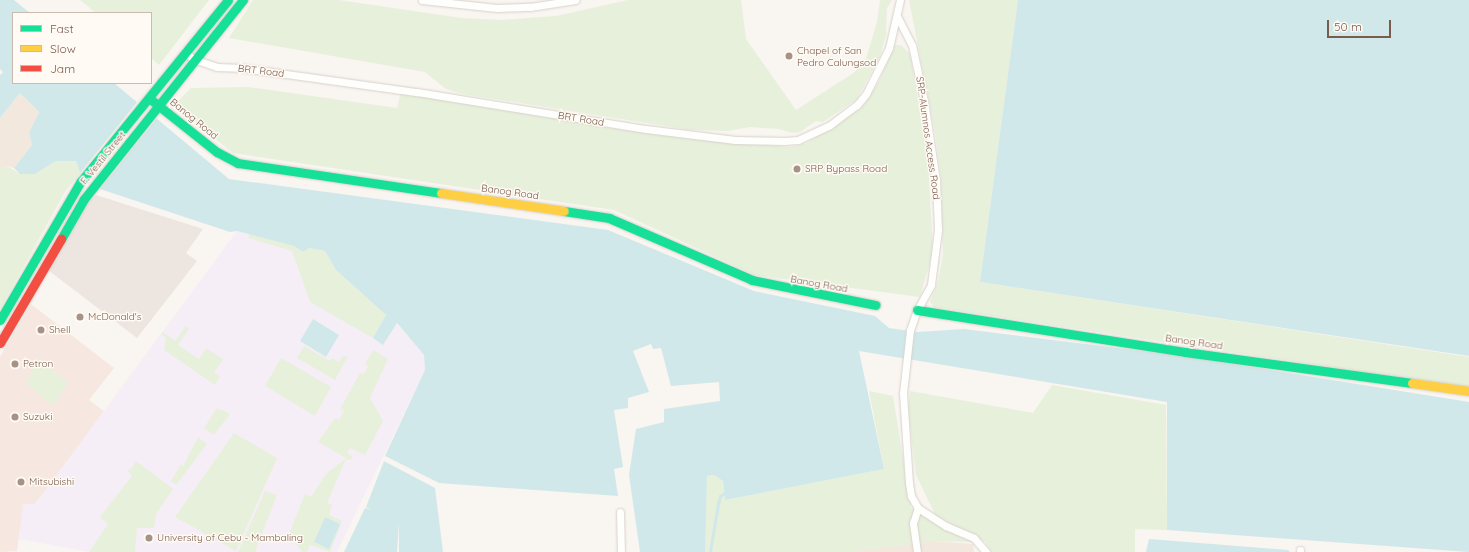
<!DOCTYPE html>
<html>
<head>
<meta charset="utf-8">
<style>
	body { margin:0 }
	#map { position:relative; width:1469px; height:552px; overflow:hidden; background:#f9f5f0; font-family:Quicksand,sans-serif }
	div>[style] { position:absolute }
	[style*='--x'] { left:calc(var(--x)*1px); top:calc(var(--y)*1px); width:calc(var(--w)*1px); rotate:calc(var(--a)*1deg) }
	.residential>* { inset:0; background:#f2e8de }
	.commercial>* { inset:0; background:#f6e8e1 }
	.industrial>* { inset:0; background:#ede5e0 }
	.education>* { inset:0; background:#f6eef6 }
	.green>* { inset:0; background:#e7f0db }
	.water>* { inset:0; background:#d0e8ea }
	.pier>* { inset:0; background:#f9f5f0 }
	.stream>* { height:2.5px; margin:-1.25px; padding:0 1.25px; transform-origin:1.25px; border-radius:1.25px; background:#d0e8ea }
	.roads { filter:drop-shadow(0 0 1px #d7d1cb) drop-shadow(0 0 1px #d7d1cb) }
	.street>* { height:7px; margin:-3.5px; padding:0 3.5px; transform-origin:3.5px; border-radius:3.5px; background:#fefefd }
	.fast>* { height:9px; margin:-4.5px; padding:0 4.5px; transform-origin:4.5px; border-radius:4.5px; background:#16e098 }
	.slow>* { height:9px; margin:-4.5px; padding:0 4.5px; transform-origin:4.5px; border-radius:4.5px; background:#ffcf43 }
	.jam>* { height:9px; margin:-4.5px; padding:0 4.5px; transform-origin:4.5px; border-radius:4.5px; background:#f24e42 }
	.dots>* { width:11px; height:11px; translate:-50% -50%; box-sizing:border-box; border:2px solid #fffaf3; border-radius:50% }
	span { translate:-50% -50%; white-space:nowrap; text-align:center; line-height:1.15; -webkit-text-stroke:3px #fffaf3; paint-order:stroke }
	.poi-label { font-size:10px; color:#7a5c4d }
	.left { translate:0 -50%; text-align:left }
	.street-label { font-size:10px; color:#7a5c4d }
	.legend { position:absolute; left:12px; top:12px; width:140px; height:72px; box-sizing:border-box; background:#fffaf3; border:1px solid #cabbb1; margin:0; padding:5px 7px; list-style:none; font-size:12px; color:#7a5c4d }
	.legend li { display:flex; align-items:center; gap:8px; height:20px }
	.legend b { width:20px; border:1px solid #cabbb1 }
	.scale { position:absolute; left:1327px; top:20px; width:64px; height:18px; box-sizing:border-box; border:2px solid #7a5c4d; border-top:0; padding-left:5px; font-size:12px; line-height:14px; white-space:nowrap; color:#7a5c4d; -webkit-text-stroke:3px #fffaf3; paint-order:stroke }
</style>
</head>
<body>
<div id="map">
	<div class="residential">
		<div style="clip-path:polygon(20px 93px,39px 112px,29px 133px,32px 145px,14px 168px,7px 166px,0 169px,0 118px)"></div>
		<div style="clip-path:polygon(934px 541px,973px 544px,974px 552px,848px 552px)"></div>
	</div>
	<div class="commercial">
		<div style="clip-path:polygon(31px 304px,114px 368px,89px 400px,105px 412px,35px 504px,20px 529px,17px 551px,0 552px,0 357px)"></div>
	</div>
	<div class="industrial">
		<div style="clip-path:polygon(96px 195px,203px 229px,186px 253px,197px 261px,137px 338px,48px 270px,85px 206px)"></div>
	</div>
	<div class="education">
		<div style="clip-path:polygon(237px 231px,294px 246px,396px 323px,424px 355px,425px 370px,337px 552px,89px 552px,19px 539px,23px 504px,35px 504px)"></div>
	</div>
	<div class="green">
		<div style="clip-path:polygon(80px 0,209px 0,159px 65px,151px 58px,151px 13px,96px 13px)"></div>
		<div style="clip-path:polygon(253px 0,339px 0,461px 18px,501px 20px,556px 16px,628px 0,741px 0,746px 39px,796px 110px,855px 72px,859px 63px,866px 59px,877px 22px,880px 0,892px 0,887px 8px,886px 35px,880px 56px,857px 99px,823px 122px,816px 121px,800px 132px,792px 133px,779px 129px,750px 127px,727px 131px,691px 130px,463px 94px,446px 89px,425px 72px,229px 38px)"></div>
		<div style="clip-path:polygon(909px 0,1018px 0,980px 282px,1469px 357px,1469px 388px,934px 307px,930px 302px,938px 282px,943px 254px,941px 177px,935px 132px)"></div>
		<div style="clip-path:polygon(895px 45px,901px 45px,910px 54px,928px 160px,933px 251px,920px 297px,755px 275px,614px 210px,233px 153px,174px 105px,191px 88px,248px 87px,397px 108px,401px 92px,623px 130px,697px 140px,791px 147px,807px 143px,863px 106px,879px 82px)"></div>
		<div style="clip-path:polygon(69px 160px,76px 161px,80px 173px,65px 192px,0 309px,0 169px,7px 166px,20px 174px,35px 174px,56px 161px)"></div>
		<div style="clip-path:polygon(250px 234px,294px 246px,303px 252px,308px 248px,325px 251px,336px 270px,386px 315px,373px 338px,310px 302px,292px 251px,248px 238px)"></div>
		<div style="clip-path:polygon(186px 326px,189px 329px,178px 345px,199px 359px,206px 348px,223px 359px,214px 373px,220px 376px,215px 385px,164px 350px,166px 338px,161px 334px,163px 332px,175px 341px)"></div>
		<div style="clip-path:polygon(304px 346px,330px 361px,332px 358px,339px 362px,343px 356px,348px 356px,335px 380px,297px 358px)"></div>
		<div style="clip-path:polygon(373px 350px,388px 359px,370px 398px,383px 421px,365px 455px,350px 448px,347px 453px,353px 456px,351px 460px,346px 459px,327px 503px,332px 505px,329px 515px,342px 521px,330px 552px,310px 545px,307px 552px,302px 552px,289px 534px,305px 494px,311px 497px,326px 474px,346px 458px,318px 442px,335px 418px,339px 420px,344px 411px,340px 409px,360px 373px,364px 374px,368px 366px,365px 364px)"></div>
		<div style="clip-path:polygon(38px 358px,68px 383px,53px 406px,26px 383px)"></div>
		<div style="clip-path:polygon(281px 358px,331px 387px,315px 416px,265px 386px)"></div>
		<div style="clip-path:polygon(1052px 385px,1166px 405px,1167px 530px,1135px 529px,1135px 552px,991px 552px,986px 542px,936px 516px,916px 475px,908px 409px,910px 391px,1033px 413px)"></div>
		<div style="clip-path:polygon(869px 391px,893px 396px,911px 508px,946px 530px,973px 542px,934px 541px,850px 552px,704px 552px,707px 476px,714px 475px,723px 481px,725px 500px,884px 469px)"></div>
		<div style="clip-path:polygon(217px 408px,230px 414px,214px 435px,204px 428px)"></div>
		<div style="clip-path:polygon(234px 433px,277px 458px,236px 551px,175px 517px)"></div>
		<div style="clip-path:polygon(198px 437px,207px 444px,176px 485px,171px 481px,181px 464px,183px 466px)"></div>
		<div style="clip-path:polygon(136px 461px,173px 489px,156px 514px,154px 528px,137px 528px,135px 552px,89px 552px,108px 524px,100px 517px,132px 476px,127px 470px,132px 468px)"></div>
		<div style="clip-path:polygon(265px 491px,277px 495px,255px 552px,238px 552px)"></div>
	</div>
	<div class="water">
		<div style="clip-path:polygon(0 0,14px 0,30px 13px,13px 13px,13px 83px,114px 83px,229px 179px,608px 230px,754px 291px,875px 316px,889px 328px,917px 332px,964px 329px,1183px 356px,1469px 402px,1469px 552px,1167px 530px,1167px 402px,859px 351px,884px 469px,725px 500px,723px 481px,714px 475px,707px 476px,705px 552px,640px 552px,629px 475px,636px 429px,664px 422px,664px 409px,720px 401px,719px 382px,671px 386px,661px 348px,653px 349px,651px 344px,633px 351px,649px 392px,628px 398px,628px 408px,614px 410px,623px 467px,614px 469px,618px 496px,439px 483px,385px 456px,425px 370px,424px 355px,397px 323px,383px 345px,373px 338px,386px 315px,336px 270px,325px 251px,309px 248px,303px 252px,294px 246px,237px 231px,230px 232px,100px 189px,80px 173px,76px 161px,56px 161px,35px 174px,20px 174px,14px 168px,32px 145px,29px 133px,39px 112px,20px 93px,0 118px,0 75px,3px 72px,0 69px)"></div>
		<div style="clip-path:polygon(1018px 0,1469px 0,1469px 356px,980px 282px)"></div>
		<div style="clip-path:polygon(313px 319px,339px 335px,326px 357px,300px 341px)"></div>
		<div style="clip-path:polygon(384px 461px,435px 488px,443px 552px,399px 552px,399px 523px,397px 552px,344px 552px,365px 508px,371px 510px,366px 507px)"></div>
		<div style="clip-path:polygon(325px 517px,340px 524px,329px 549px,314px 542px)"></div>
		<div style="clip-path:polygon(1149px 539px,1288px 550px,1290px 552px,1146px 552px)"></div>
	</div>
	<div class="pier">
		<div style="clip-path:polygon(137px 102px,157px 118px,100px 189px,80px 173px)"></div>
	</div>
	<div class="stream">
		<div style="--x:710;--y:552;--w:49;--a:-80.5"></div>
		<div style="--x:718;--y:504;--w:8;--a:-76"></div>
		<div style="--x:720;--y:496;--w:7;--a:-34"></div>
	</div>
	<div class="roads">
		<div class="street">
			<div style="--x:422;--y:0;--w:75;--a:6.1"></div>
			<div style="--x:497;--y:8;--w:33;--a:-2"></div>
			<div style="--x:530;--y:7;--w:46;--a:-8.8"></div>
			<div style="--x:897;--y:16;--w:33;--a:63"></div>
			<div style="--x:912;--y:45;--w:57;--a:77.9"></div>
			<div style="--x:924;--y:101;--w:80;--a:81.4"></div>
			<div style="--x:936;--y:180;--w:50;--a:87.7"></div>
			<div style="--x:938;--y:230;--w:55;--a:97.3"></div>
			<div style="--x:931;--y:285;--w:29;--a:119"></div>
			<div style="--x:917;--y:310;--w:21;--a:109"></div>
			<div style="--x:910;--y:330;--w:63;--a:96.3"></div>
			<div style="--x:903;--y:393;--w:90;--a:86.2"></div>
			<div style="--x:909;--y:483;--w:13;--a:81"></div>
			<div style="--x:911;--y:496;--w:14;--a:60"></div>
			<div style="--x:918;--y:508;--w:33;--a:33"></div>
			<div style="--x:946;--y:526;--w:30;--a:23"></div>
			<div style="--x:974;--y:538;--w:18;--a:49"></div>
			<div style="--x:186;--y:54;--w:12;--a:31"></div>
			<div style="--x:196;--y:60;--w:22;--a:18"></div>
			<div style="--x:217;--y:67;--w:26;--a:2"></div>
			<div style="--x:243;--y:68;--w:176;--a:7.9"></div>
			<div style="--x:417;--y:92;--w:232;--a:9.2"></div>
			<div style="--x:646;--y:129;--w:90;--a:7"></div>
			<div style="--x:735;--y:140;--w:50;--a:1.1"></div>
			<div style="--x:785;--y:141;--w:13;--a:-4"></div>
			<div style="--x:798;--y:140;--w:35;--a:-25"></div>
			<div style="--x:830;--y:125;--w:34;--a:-37"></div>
			<div style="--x:857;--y:105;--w:14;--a:-51"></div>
			<div style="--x:866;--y:94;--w:51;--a:-63.4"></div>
			<div style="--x:889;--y:48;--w:49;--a:-77.1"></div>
			<div style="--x:620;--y:512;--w:40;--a:88.6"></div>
			<div style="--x:917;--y:552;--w:29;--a:-98"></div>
			<div style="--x:913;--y:523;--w:16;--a:-72"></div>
			<div style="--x:1300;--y:552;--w:2;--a:-90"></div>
		</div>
		<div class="fast">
			<div style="--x:149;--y:98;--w:87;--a:38.5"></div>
			<div style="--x:217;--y:152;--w:24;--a:28"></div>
			<div style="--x:238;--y:163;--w:205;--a:8.4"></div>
			<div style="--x:564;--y:211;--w:46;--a:8.8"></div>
			<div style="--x:609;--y:218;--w:156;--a:23.4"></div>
			<div style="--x:752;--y:280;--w:126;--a:11.4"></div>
			<div style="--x:61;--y:239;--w:46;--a:-60.1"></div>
			<div style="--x:84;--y:199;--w:255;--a:-51.4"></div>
			<div style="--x:917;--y:310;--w:271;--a:8.9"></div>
			<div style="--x:1185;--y:352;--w:229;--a:7.8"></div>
			<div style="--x:0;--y:320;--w:161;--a:-59.8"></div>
			<div style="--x:81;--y:181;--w:233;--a:-50.9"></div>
		</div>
		<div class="slow">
			<div style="--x:441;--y:193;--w:124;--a:8.3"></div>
			<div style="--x:1412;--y:383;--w:58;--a:8"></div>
		</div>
		<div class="jam">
			<div style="--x:0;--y:343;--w:121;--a:-59.6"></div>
		</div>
	</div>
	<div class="dots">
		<div style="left:789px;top:56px;background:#a69286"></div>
		<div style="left:797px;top:169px;background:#a69286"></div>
		<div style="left:80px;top:317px;background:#a69286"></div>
		<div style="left:41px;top:330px;background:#a69286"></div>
		<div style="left:15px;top:364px;background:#a69286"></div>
		<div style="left:15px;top:417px;background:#a69286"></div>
		<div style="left:21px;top:482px;background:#a69286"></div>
		<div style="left:149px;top:538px;background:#a69286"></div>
	</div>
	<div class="poi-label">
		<span class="left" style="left:797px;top:56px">Chapel of San<br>Pedro Calungsod</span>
		<span class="left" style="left:805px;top:169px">SRP Bypass Road</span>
		<span class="left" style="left:88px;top:317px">McDonald's</span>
		<span class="left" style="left:49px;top:330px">Shell</span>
		<span class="left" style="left:23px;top:364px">Petron</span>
		<span class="left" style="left:23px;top:417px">Suzuki</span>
		<span class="left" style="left:29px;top:482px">Mitsubishi</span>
		<span class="left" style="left:157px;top:538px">University of Cebu - Mambaling</span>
	</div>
	<div class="street-label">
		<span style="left:261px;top:71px;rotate:7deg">BRT Road</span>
		<span style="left:194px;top:119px;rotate:39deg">Banog Road</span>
		<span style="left:581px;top:119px;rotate:9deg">BRT Road</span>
		<span style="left:928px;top:138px;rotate:82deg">SRP-Alumnos Access Road</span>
		<span style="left:103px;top:158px;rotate:-51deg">F. Vestil Street</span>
		<span style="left:510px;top:192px;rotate:8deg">Banog Road</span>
		<span style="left:819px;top:284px;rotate:10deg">Banog Road</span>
		<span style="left:1194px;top:342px;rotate:8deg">Banog Road</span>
	</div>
	<ul class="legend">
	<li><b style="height:5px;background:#16e098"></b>Fast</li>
	<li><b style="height:5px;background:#ffcf43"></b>Slow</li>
	<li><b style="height:5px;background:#f24e42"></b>Jam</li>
	</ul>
	<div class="scale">50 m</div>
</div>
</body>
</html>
